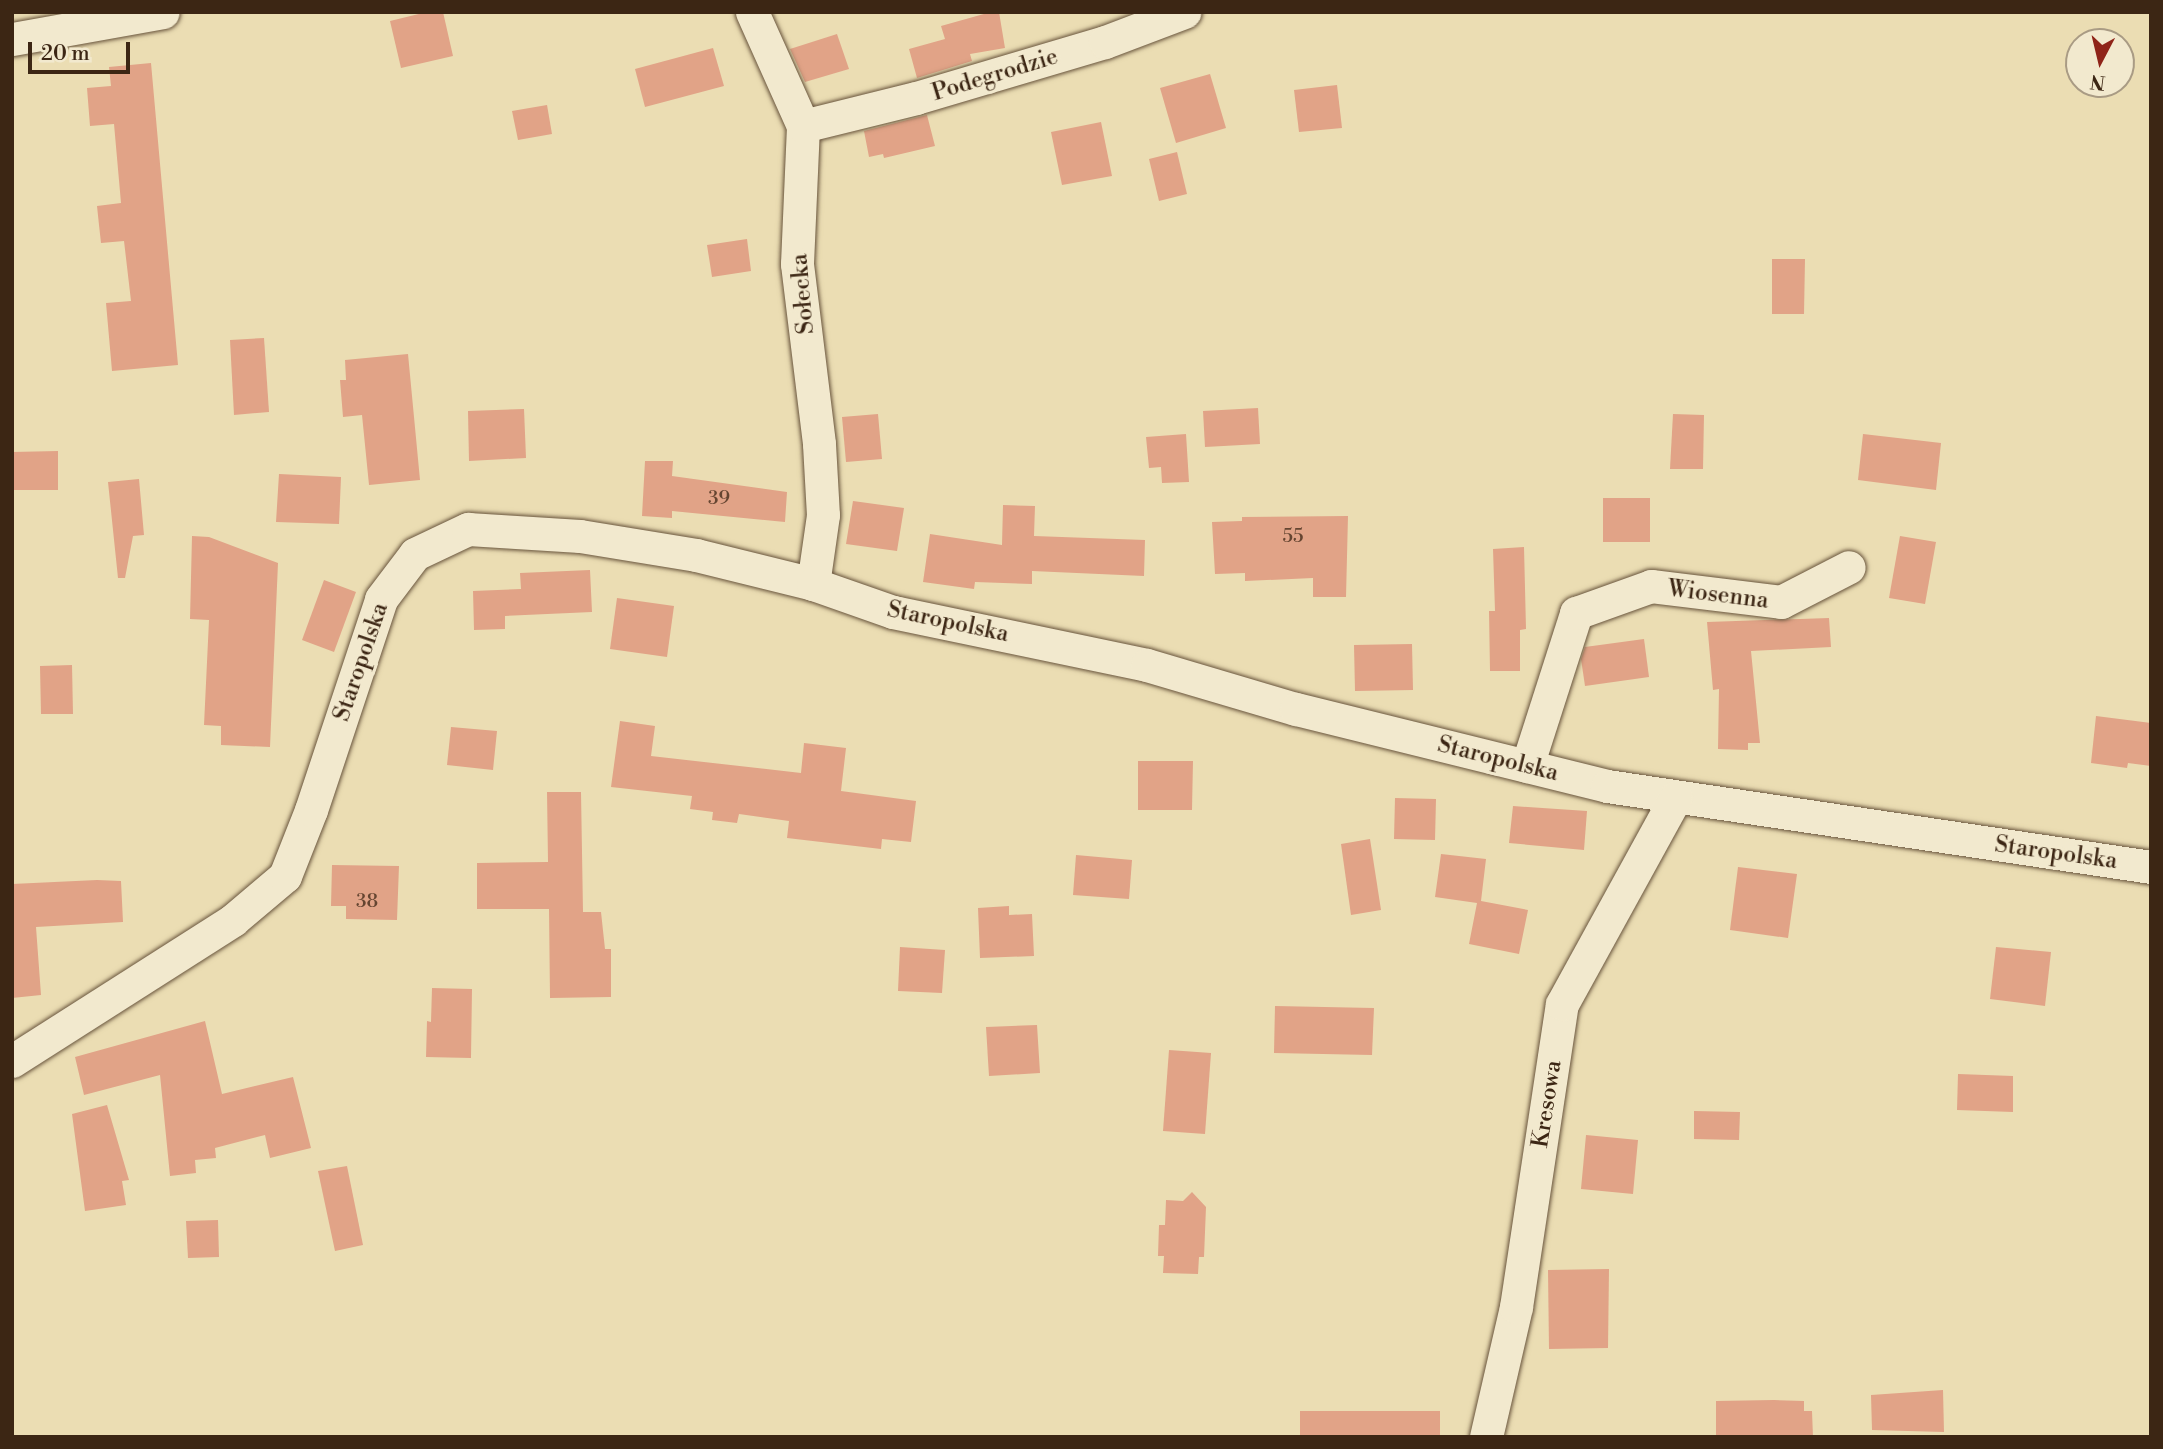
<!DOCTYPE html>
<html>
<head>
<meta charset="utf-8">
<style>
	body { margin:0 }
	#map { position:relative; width:2163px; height:1449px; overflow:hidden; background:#ebddb3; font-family:"Libre Bodoni",serif }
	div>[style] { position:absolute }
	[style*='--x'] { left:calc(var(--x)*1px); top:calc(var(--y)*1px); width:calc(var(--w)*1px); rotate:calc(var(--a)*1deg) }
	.building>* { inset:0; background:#e1a387 }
	.roads { filter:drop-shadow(0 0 2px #68543c) drop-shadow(0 0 2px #68543c) }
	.street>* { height:33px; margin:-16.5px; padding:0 16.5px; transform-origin:16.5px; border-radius:16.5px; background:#f2e9ce }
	span { translate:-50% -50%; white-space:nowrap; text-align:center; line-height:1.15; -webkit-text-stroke:6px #f2e9ce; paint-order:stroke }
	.number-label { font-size:19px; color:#654531 }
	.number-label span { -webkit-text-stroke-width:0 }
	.street-label { font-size:23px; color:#3c2614 }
	.frame { position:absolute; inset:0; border:14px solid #3c2614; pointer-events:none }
	.north { position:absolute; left:2065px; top:28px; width:70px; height:70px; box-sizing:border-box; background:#f2e9ce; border:2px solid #a99b84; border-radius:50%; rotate:187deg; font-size:19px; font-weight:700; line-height:28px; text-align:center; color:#3c2614 }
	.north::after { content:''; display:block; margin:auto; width:24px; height:32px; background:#8f2418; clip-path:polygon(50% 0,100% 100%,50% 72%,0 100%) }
	.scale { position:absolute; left:28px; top:42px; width:102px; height:32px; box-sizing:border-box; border:4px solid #3c2614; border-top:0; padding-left:9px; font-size:21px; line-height:24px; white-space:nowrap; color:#3c2614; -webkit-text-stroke:5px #f2e9ce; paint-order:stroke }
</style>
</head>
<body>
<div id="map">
	<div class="building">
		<div style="clip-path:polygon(427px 12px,443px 12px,453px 56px,401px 68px,390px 21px)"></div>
		<div style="clip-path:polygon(991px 12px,999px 12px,1005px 48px,970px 54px,972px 61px,917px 78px,909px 49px,945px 39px,941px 26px)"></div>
		<div style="clip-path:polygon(837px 34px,849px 69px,805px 82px,790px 49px)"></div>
		<div style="clip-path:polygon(713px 48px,724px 86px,645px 107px,635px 69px)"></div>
		<div style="clip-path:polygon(151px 63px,178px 365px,112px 371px,106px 303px,131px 301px,124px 241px,101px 243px,99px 225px,97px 206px,121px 203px,114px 124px,90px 126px,87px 88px,111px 86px,109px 67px)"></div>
		<div style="clip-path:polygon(1210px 74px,1226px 128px,1176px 143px,1160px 88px)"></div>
		<div style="clip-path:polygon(1337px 85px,1342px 128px,1299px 132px,1294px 90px)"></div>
		<div style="clip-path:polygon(547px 105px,552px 134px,518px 140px,512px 111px)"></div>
		<div style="clip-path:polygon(927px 115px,935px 146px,884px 158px,883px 154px,869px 157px,864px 131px)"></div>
		<div style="clip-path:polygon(1101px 122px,1112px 176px,1062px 185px,1051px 132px)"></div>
		<div style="clip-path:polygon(1177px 152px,1187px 194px,1159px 201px,1149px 159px)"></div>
		<div style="clip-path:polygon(747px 239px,751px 271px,712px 277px,707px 245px)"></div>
		<div style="clip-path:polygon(1772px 259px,1805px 259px,1804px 314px,1772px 314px)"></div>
		<div style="clip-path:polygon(264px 338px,269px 412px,234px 415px,230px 340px)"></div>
		<div style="clip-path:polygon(408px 354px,420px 480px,369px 485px,362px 415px,343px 417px,340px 380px,346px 380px,345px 360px)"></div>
		<div style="clip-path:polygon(1258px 408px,1260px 444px,1205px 447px,1203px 411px)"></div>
		<div style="clip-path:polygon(524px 409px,526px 458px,469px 461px,468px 411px)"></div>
		<div style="clip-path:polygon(878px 414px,882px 459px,846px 462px,842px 417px)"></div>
		<div style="clip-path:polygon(1673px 414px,1704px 415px,1703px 469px,1670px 469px)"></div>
		<div style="clip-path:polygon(1186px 434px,1189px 482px,1162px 483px,1161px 467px,1149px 468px,1146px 437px)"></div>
		<div style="clip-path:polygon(1863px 434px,1941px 443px,1936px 490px,1858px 480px)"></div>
		<div style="clip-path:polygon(58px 451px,58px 490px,12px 490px,12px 452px)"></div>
		<div style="clip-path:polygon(645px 461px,673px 461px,672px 476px,787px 492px,785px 522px,672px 511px,672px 518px,642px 516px)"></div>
		<div style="clip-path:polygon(279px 474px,341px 477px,339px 524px,276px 522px)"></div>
		<div style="clip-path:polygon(139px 479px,144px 535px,133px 536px,125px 578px,118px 578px,108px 482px)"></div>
		<div style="clip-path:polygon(1603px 498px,1650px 498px,1650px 542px,1603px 542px)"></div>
		<div style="clip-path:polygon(853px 501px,904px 508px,897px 551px,846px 544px)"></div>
		<div style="clip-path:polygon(1003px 505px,1035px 506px,1034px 536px,1145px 540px,1144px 576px,1032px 571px,1032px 584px,975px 582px,974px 589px,923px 582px,930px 534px,1002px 545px)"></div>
		<div style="clip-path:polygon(1348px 516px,1346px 597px,1313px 597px,1313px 578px,1245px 581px,1245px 573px,1215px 574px,1212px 522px,1242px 521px,1242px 517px)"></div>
		<div style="clip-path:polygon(192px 536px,209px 537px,278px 563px,270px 747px,221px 745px,221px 726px,204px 725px,209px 620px,190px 619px)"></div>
		<div style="clip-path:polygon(1900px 536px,1936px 542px,1925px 604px,1889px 598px)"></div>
		<div style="clip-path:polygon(1524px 547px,1526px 629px,1520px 630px,1520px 671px,1490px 671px,1489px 611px,1495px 611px,1493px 549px)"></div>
		<div style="clip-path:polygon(590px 570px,592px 612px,505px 616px,505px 629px,474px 630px,473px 591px,521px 589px,520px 573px)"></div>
		<div style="clip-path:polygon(324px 580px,356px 592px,334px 652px,302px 640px)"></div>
		<div style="clip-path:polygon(617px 598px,674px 606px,667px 657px,610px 649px)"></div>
		<div style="clip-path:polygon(1829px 618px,1831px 647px,1751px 651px,1760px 743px,1748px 743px,1748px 750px,1718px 749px,1719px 689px,1713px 690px,1707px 622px)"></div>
		<div style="clip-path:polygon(1644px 639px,1649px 677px,1585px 686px,1581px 659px,1585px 647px)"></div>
		<div style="clip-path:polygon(1412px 644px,1413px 690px,1355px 691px,1354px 645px)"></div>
		<div style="clip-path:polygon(72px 665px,73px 714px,41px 714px,40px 666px)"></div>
		<div style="clip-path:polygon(2096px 716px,2151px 723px,2151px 766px,2128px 763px,2127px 768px,2091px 763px)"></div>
		<div style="clip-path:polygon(620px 721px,655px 726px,651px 756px,801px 773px,804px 743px,846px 748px,841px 791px,916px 801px,911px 842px,882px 839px,881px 849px,787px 838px,789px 821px,739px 814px,737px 823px,712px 820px,713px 812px,690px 809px,692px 796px,611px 787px)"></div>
		<div style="clip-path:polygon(451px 727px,497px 731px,493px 770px,447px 765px)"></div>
		<div style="clip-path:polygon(1138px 761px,1193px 761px,1192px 810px,1138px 810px)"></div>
		<div style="clip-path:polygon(547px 792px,581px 792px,583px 912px,601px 912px,605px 949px,611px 949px,611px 997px,550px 998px,549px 909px,477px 909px,477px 863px,548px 862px)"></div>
		<div style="clip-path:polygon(1395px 798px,1436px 799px,1435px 840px,1394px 839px)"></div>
		<div style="clip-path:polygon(1513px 806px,1587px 811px,1584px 850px,1509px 843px)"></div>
		<div style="clip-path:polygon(1370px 839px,1381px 910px,1351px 915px,1341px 844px)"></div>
		<div style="clip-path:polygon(1441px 854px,1486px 859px,1481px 901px,1528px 910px,1519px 954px,1469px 944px,1477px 903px,1435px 897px)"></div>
		<div style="clip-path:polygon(1076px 855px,1132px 860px,1129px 899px,1073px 895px)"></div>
		<div style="clip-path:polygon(332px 865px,399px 866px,397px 920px,346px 919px,346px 906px,331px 906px)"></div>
		<div style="clip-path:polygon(1738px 867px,1797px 874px,1788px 938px,1730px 930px)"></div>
		<div style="clip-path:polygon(97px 880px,121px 881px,123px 922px,36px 927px,41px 995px,12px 998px,12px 884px)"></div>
		<div style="clip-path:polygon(1009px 906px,1009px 915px,1032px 914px,1034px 956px,980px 958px,978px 908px)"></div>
		<div style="clip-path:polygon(900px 947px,945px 950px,942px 993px,898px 991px)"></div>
		<div style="clip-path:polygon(1996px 947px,2051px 952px,2045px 1006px,1990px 999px)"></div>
		<div style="clip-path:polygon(432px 988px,472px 989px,471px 1058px,426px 1057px,427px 1021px,431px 1022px)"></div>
		<div style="clip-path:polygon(1275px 1006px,1374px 1008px,1372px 1055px,1274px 1053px)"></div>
		<div style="clip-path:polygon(205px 1021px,222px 1094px,293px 1077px,311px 1148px,270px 1158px,265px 1135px,215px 1148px,216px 1158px,195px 1160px,196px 1173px,170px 1176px,160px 1075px,84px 1095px,75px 1057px)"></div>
		<div style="clip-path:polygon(1037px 1025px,1040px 1073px,989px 1076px,986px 1027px)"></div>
		<div style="clip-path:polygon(1169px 1050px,1211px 1053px,1205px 1134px,1163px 1131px)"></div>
		<div style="clip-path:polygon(1958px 1074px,2013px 1076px,2013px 1112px,1957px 1110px)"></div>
		<div style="clip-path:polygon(107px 1105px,129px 1180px,122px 1181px,126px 1205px,85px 1211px,72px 1114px)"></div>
		<div style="clip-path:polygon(1694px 1111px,1740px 1112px,1739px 1140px,1694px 1139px)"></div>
		<div style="clip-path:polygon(1586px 1135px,1638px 1140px,1633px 1194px,1581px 1189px)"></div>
		<div style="clip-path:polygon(347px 1166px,363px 1245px,335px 1251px,318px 1171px)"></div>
		<div style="clip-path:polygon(1192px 1192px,1206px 1207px,1204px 1257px,1199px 1257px,1198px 1274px,1163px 1273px,1164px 1256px,1158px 1256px,1159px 1225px,1165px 1225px,1166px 1200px,1183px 1201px)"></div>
		<div style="clip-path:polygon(218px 1220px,219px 1257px,188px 1258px,186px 1221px)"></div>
		<div style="clip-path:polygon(1609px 1269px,1608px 1348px,1549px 1349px,1548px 1270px)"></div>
		<div style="clip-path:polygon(1943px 1390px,1944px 1432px,1872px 1430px,1871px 1395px)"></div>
		<div style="clip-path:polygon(1774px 1400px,1804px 1401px,1804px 1411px,1812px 1411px,1813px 1437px,1716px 1437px,1716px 1401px)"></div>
		<div style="clip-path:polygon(1300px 1411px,1440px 1411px,1440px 1437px,1300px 1437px)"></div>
	</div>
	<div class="roads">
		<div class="street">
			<div style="--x:752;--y:12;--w:125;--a:65.9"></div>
			<div style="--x:803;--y:126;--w:138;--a:92.5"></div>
			<div style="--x:797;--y:264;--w:181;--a:83"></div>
			<div style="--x:819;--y:444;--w:71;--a:86.8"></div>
			<div style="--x:823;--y:515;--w:70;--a:98.2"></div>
			<div style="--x:12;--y:39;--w:153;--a:-10.1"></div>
			<div style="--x:803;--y:126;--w:116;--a:-13.9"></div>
			<div style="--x:916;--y:98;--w:197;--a:-16.5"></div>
			<div style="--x:1105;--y:42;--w:85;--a:-20.8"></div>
			<div style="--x:1527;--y:766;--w:161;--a:-72.2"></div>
			<div style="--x:1576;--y:613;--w:80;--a:-19.8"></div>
			<div style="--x:1651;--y:586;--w:131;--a:7"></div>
			<div style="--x:1781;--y:602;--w:76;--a:-27.2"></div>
			<div style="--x:12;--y:1061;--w:262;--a:-32.5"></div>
			<div style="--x:233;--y:920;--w:68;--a:-40.2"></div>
			<div style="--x:285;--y:876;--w:71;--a:-68.5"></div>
			<div style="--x:311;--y:810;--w:222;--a:-71.6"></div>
			<div style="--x:381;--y:599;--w:56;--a:-52.9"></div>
			<div style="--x:415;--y:554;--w:59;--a:-25.3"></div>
			<div style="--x:468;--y:529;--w:112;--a:3.6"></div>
			<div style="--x:580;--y:536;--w:118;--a:9.3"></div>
			<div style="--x:696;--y:555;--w:121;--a:13.9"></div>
			<div style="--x:813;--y:584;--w:85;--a:19.3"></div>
			<div style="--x:893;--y:612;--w:259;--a:11.8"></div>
			<div style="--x:1147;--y:665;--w:155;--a:16.5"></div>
			<div style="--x:1296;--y:709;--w:320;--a:13.9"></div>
			<div style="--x:1607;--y:786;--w:550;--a:8.47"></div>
			<div style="--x:1486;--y:1437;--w:133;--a:-77"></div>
			<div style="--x:1516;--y:1307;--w:306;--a:-81.4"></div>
			<div style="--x:1562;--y:1004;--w:236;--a:-61.2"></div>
		</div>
	</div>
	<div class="number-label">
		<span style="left:719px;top:499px">39</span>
		<span style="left:1293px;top:537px">55</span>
		<span style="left:367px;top:902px">38</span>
	</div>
	<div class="street-label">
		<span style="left:995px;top:75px;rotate:-17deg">Podegrodzie</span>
		<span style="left:803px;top:294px;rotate:-95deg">Sołecka</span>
		<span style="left:1718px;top:595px;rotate:7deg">Wiosenna</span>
		<span style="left:948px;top:622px;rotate:12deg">Staropolska</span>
		<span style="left:361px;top:662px;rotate:-71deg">Staropolska</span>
		<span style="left:1498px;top:759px;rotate:14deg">Staropolska</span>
		<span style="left:2056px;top:853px;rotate:8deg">Staropolska</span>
		<span style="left:1547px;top:1104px;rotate:-81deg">Kresowa</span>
	</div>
	<div class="frame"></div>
	<div class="north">N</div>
	<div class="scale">20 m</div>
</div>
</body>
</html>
